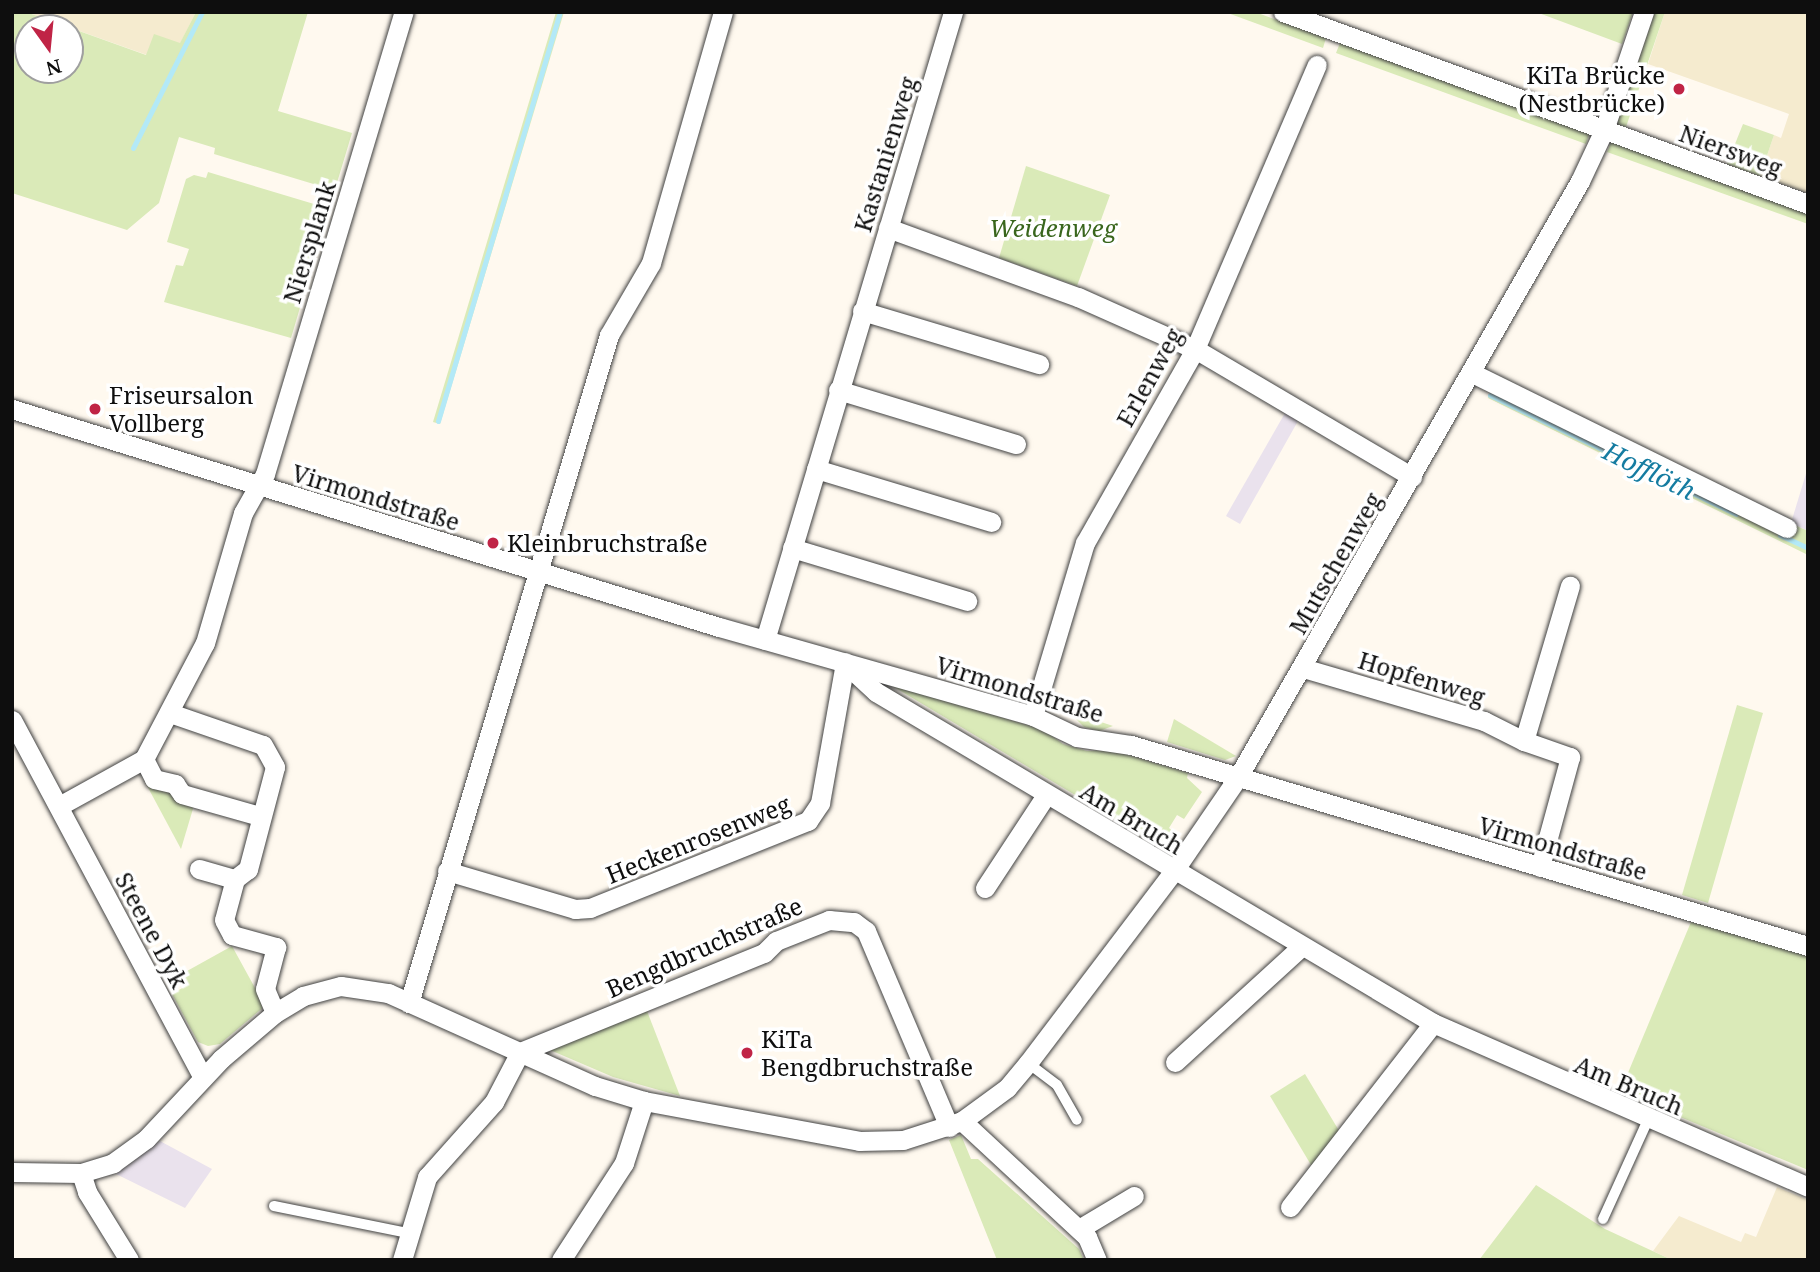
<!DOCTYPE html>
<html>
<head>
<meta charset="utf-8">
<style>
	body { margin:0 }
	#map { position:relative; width:1820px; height:1272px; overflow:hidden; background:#fff9ef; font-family:"Noto Serif",serif }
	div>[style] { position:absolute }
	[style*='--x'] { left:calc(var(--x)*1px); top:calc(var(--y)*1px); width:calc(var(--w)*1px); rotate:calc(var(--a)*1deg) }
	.industrial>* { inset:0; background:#eae2ed }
	.farmland>* { inset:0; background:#f5ebcf }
	.green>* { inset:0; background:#daeab8 }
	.stream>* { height:5px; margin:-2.5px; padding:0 2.5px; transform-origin:2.5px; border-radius:2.5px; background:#b3e9f7 }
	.roads { filter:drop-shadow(0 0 2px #414141) drop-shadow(0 0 2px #414141) }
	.service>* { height:10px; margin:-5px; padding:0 5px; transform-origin:5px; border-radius:5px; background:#fff }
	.minor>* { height:19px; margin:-9.5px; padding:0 9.5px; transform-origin:9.5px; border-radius:9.5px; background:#fff }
	.dots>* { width:19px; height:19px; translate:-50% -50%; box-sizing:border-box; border:4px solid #fff; border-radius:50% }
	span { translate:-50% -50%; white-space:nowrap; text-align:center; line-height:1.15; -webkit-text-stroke:7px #fff; paint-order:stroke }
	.poi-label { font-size:24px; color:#0e0e0e }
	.right { translate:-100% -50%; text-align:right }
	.left { translate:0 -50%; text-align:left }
	.street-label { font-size:24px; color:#0e0e0e }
	.park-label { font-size:24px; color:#39661d; font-style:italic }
	.water-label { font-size:26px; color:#157ca1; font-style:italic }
	.frame { position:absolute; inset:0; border:14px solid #0e0e0e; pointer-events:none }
	.north { position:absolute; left:14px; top:14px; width:70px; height:70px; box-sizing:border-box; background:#fff; border:2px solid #9f9f9f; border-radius:50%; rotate:165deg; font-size:19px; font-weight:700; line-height:28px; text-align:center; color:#0e0e0e }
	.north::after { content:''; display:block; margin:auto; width:24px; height:32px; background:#c02446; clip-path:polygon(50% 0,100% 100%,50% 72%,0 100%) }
</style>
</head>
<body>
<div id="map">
	<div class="industrial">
		<div style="clip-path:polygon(1285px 413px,1298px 421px,1240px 524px,1226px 516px)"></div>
		<div style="clip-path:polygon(1808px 467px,1808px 531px,1791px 523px)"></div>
		<div style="clip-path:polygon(160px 1141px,212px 1169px,185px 1208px,116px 1174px)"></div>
	</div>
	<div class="farmland">
		<div style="clip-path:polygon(26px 12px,196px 12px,180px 44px,147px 55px)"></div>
		<div style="clip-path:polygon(1665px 12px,1808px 12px,1808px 193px,1760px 176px,1774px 135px,1781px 138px,1789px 114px,1648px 64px)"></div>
		<div style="clip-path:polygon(1777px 1187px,1808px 1200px,1808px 1260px,1672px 1260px,1653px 1251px,1679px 1216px,1741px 1242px,1745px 1233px,1756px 1237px)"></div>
	</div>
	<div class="green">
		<div style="clip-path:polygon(evenodd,12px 12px,26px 12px,146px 55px,154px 34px,180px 43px,196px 12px,308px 12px,278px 111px,352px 133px,336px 186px,330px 189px,214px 154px,215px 148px,179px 137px,159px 203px,127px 230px,12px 193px,12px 12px,28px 28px,70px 28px,70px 70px,28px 70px,28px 28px)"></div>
		<div style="clip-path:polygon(556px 12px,564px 12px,440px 424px,433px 422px)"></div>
		<div style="clip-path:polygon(1225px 12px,1255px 12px,1326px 38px,1323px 48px)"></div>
		<div style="clip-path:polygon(1536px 12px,1633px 12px,1622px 44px)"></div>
		<div style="clip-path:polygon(1655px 12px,1665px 12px,1626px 127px,1617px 124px)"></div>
		<div style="clip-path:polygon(1340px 43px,1589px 134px,1586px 144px,1336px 53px)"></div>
		<div style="clip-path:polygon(1743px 124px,1774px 135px,1760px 176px,1727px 164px)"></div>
		<div style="clip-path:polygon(1611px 142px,1808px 213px,1808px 224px,1607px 152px)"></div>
		<div style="clip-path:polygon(1026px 166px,1110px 195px,1077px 286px,999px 258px)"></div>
		<div style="clip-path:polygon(208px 172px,324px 207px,328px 213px,291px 338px,164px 302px,176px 265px,183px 266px,189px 249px,167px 242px,186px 179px,194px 175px,206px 178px)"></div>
		<div style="clip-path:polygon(1491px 390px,1808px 531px,1808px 555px,1488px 398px)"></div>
		<div style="clip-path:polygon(889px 684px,1044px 730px,1063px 744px,1087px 751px,1111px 750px,1188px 773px,1187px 778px,1202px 792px,1184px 819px,1177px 815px,1169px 828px,1175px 833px,1164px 848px)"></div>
		<div style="clip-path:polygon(1737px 705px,1763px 713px,1708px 903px,1682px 895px)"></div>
		<div style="clip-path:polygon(1068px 711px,1113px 726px,1099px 731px,1084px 727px)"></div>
		<div style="clip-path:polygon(1174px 719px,1236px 756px,1225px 760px,1167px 742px)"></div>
		<div style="clip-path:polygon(145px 782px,195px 802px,181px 849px)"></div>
		<div style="clip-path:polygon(1691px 922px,1808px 956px,1808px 1170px,1620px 1092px)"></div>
		<div style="clip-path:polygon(232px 946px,265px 1006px,220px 1044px,208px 1046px,198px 1042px,172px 994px,184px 987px,178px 976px)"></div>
		<div style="clip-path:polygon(647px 1011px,680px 1096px,613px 1077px,550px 1050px)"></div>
		<div style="clip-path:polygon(1305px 1074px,1341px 1134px,1314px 1170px,1270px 1096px)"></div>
		<div style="clip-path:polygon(961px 1135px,971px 1159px,978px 1159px,1079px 1249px,1084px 1260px,997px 1260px,949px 1140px)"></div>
		<div style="clip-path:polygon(1536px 1185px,1605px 1229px,1672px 1260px,1479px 1260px)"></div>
	</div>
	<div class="stream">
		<div style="--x:133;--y:148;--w:153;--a:-63.1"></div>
		<div style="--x:1490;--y:395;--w:273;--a:25.8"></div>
		<div style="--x:438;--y:421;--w:427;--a:-73.4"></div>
		<div style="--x:1780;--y:535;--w:31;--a:25"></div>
	</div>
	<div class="roads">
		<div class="service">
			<div style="--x:1028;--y:1063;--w:36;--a:37"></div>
			<div style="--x:1057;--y:1085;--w:40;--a:60.3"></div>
			<div style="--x:274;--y:1206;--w:137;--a:11.4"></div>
			<div style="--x:1603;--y:1219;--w:109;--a:-65.6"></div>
		</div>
		<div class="minor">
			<div style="--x:1283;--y:12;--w:559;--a:20.09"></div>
			<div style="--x:888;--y:228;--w:202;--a:20"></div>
			<div style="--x:1078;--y:297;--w:128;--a:24"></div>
			<div style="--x:1195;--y:349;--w:252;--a:30.5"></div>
			<div style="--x:862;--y:311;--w:185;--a:16.7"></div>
			<div style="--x:1472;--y:373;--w:351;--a:26.2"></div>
			<div style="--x:838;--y:390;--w:186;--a:16.9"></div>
			<div style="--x:12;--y:409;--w:740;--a:17.14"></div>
			<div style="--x:719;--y:627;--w:326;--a:15.8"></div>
			<div style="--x:1033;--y:716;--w:49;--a:25.5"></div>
			<div style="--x:1077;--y:737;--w:55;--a:8.4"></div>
			<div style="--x:1131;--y:745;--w:706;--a:16.54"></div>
			<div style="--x:816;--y:469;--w:183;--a:16.8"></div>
			<div style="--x:792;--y:548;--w:183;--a:16.8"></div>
			<div style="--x:765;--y:640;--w:656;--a:-73.33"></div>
			<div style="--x:848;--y:666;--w:38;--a:43"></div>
			<div style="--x:876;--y:692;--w:648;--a:30.72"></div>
			<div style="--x:1433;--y:1023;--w:409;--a:23.6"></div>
			<div style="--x:1303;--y:668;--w:189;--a:16.3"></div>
			<div style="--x:1484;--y:721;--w:45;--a:26.6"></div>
			<div style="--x:1524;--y:741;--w:49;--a:19.2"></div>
			<div style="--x:1570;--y:757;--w:114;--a:105.3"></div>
			<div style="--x:170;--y:713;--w:98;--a:19"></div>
			<div style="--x:263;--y:745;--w:25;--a:61"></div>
			<div style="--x:275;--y:767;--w:106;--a:104.8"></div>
			<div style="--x:248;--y:869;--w:16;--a:142"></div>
			<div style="--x:235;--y:879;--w:42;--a:105"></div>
			<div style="--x:224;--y:920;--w:17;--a:62"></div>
			<div style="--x:232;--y:935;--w:46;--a:15.3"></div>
			<div style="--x:276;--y:947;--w:43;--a:104.7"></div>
			<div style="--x:265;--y:989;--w:26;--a:67"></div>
			<div style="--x:1033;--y:716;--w:181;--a:-73.3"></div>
			<div style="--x:1085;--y:543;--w:223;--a:-60.4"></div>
			<div style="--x:1195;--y:349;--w:309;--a:-66.8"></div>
			<div style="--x:12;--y:720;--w:405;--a:61.9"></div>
			<div style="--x:1524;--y:741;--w:162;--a:-73.5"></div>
			<div style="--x:144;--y:759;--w:22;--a:63"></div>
			<div style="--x:154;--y:779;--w:22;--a:13"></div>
			<div style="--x:175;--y:784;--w:12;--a:55"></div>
			<div style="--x:182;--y:794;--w:81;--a:15.8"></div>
			<div style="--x:59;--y:806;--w:97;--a:-28.9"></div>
			<div style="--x:144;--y:759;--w:131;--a:-62.3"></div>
			<div style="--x:205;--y:643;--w:135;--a:-73.7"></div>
			<div style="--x:243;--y:513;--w:45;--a:-60.6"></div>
			<div style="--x:265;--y:474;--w:482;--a:-73.3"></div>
			<div style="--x:199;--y:869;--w:37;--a:16"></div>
			<div style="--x:447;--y:871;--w:134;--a:16.5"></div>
			<div style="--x:575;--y:909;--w:15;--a:-4"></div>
			<div style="--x:590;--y:908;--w:235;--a:-21.8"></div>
			<div style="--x:808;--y:821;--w:22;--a:-56"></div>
			<div style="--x:820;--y:803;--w:143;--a:-79.9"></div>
			<div style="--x:985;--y:888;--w:111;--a:-56.7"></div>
			<div style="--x:409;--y:1003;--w:697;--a:-73.33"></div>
			<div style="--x:609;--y:335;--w:83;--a:-59.7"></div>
			<div style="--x:651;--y:263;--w:261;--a:-74"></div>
			<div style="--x:1175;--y:1062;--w:169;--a:-42.4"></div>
			<div style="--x:962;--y:1121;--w:171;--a:42.9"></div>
			<div style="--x:1087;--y:1237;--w:25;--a:67"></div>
			<div style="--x:12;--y:1172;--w:69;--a:0.8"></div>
			<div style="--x:81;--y:1173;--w:34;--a:-17"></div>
			<div style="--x:113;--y:1163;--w:41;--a:-36"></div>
			<div style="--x:146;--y:1139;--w:110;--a:-46.8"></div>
			<div style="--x:221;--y:1059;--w:71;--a:-40.4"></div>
			<div style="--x:275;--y:1013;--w:33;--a:-31"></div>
			<div style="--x:303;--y:996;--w:39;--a:-15"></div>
			<div style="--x:341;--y:986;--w:48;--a:8.5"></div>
			<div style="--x:388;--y:993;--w:227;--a:24.2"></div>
			<div style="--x:595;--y:1086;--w:51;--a:17"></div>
			<div style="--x:644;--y:1101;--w:219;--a:10.5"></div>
			<div style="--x:859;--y:1141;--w:44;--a:-1.3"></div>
			<div style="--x:903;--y:1140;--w:62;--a:-17.9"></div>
			<div style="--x:962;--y:1121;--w:56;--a:-36.3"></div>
			<div style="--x:1007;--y:1088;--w:33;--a:-50"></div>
			<div style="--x:1028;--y:1063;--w:240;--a:-52.8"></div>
			<div style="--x:1173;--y:872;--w:115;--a:-55.6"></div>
			<div style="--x:1238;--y:777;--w:687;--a:-60.15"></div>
			<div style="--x:1580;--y:181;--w:56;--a:-64.8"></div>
			<div style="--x:1604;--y:130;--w:125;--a:-71.3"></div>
			<div style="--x:81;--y:1173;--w:20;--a:72"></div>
			<div style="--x:87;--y:1192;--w:80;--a:58.3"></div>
			<div style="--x:1290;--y:1207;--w:233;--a:-52.1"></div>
			<div style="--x:1079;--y:1229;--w:64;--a:-31"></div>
			<div style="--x:402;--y:1260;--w:87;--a:-73.2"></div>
			<div style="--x:427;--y:1177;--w:101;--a:-48.2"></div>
			<div style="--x:494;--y:1102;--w:56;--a:-62.5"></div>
			<div style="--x:520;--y:1052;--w:263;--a:-22.1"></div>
			<div style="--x:764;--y:953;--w:17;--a:-45"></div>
			<div style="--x:776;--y:941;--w:57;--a:-21.6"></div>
			<div style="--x:829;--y:920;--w:25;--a:5"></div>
			<div style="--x:854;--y:922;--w:15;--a:37"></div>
			<div style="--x:866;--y:931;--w:213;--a:67"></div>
			<div style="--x:561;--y:1260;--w:116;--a:-57"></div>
			<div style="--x:624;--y:1163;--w:65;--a:-72.1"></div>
		</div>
	</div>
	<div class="dots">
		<div style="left:1679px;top:89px;background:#c02446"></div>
		<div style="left:95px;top:409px;background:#c02446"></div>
		<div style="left:493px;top:543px;background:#c02446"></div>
		<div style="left:747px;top:1053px;background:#c02446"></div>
	</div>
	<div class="poi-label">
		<span class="right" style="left:1665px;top:89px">KiTa Brücke<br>(Nestbrücke)</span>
		<span class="left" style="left:109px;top:409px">Friseursalon<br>Vollberg</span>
		<span class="left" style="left:507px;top:543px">Kleinbruchstraße</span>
		<span class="left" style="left:761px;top:1053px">KiTa<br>Bengdbruchstraße</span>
	</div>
	<div class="street-label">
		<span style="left:1731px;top:150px;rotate:20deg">Niersweg</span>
		<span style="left:885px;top:154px;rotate:-73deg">Kastanienweg</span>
		<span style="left:309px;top:242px;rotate:-73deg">Niersplank</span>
		<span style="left:1149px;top:377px;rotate:-61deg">Erlenweg</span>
		<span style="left:376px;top:497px;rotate:17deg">Virmondstraße</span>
		<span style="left:1335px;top:563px;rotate:-60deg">Mutschenweg</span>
		<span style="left:1422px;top:678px;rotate:17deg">Hopfenweg</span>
		<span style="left:1020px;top:689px;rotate:17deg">Virmondstraße</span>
		<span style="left:1132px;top:818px;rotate:31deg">Am Bruch</span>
		<span style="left:698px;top:839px;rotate:-22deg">Heckenrosenweg</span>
		<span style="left:1563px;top:848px;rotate:16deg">Virmondstraße</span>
		<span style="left:152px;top:930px;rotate:62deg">Steene Dyk</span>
		<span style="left:704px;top:947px;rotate:-24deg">Bengdbruchstraße</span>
		<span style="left:1629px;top:1085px;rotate:23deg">Am Bruch</span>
	</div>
	<div class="park-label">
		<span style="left:1053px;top:228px">Weidenweg</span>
	</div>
	<div class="water-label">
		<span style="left:1649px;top:471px;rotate:26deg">Hofflöth</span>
	</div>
	<div class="frame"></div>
	<div class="north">N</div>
</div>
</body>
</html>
